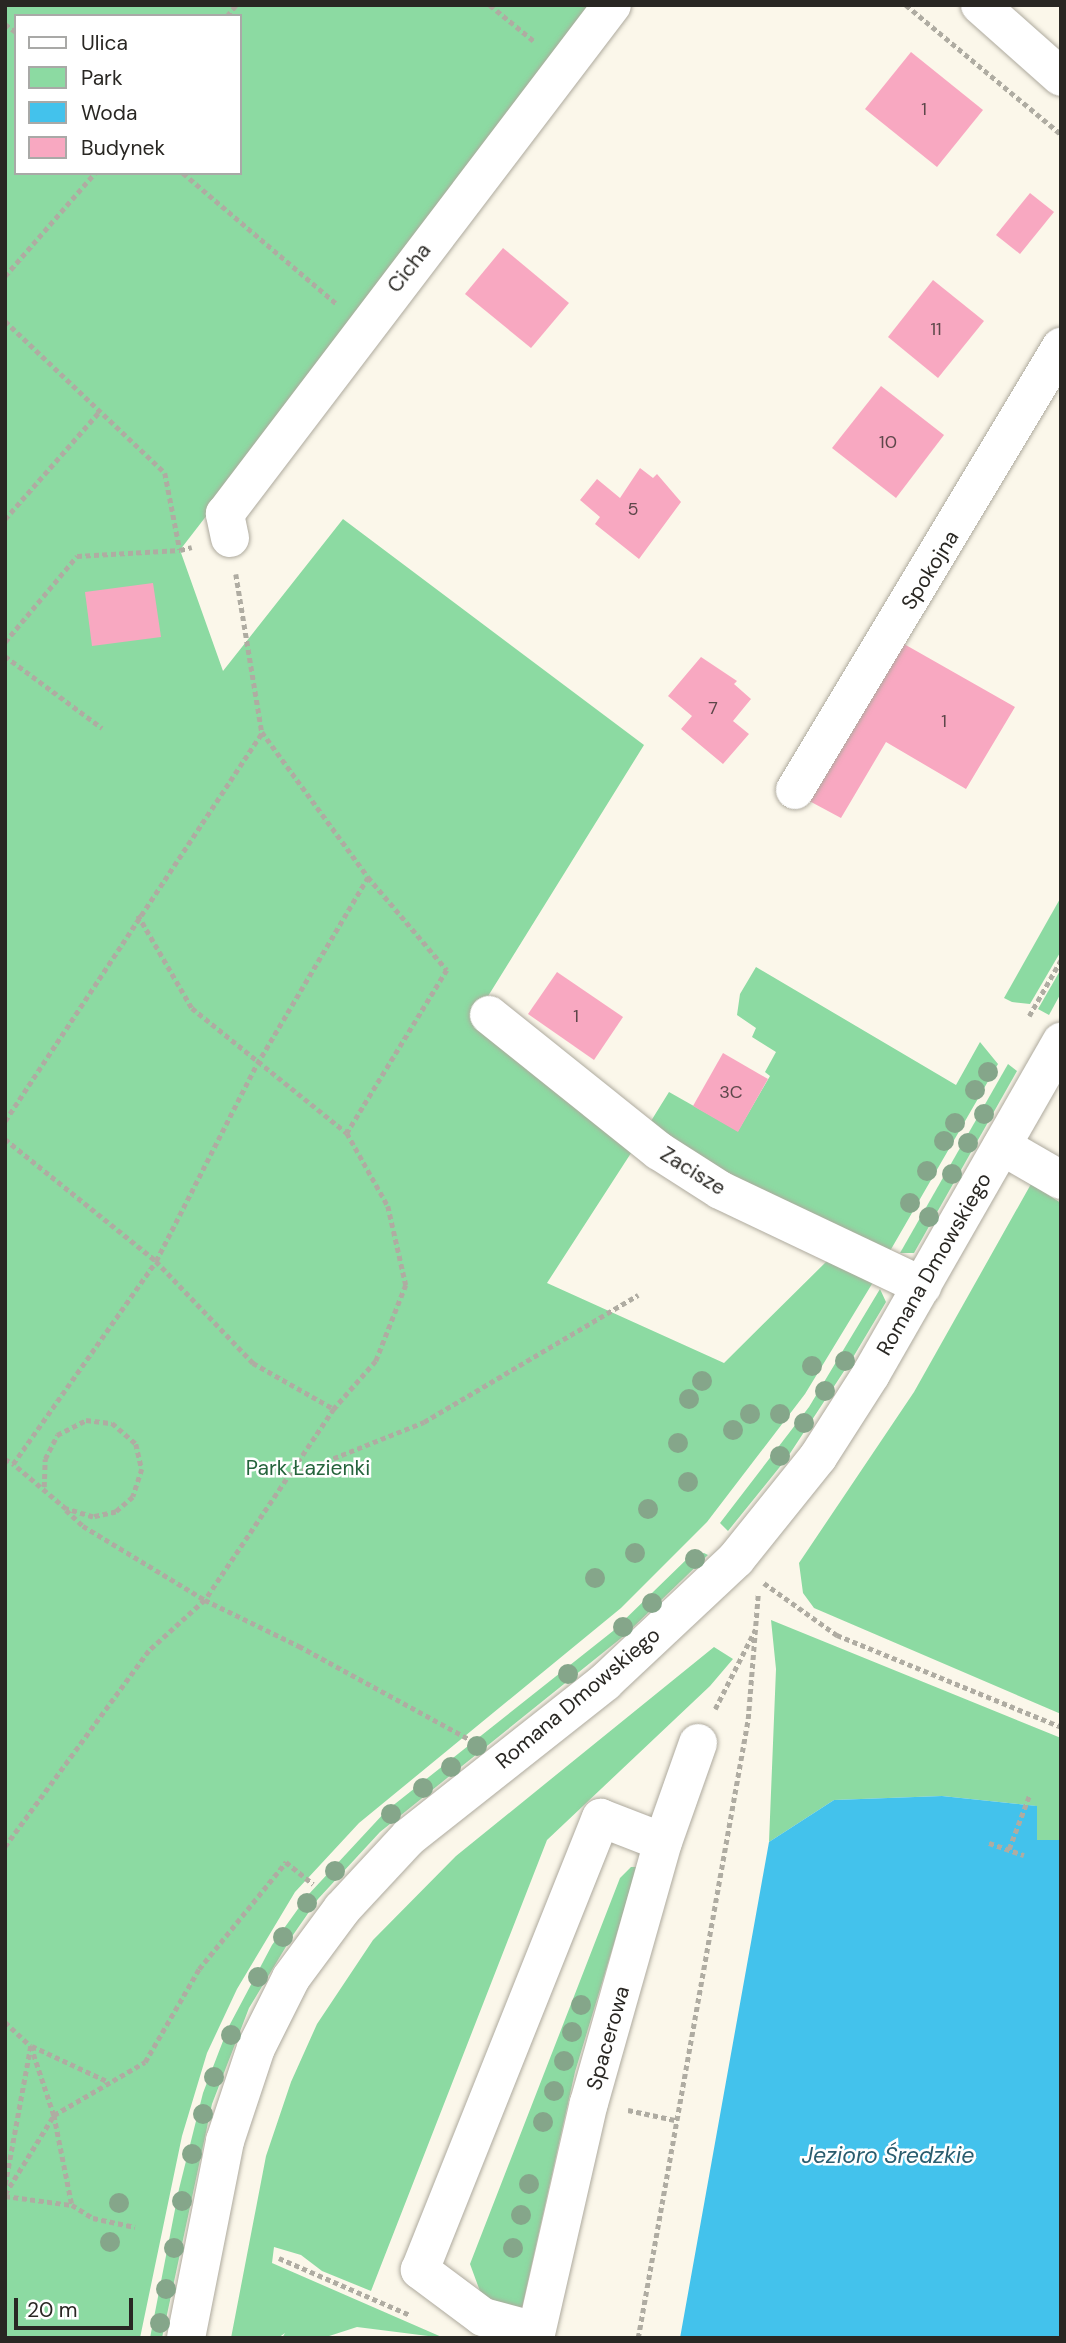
<!DOCTYPE html>
<html>
<head>
<meta charset="utf-8">
<style>
	body { margin:0 }
	#map { position:relative; width:1066px; height:2343px; overflow:hidden; background:#fbf7ea; font-family:"DM Sans",sans-serif }
	div>[style] { position:absolute }
	[style*='--x'] { left:calc(var(--x)*1px); top:calc(var(--y)*1px); width:calc(var(--w)*1px); rotate:calc(var(--a)*1deg) }
	.green>* { inset:0; background:#8cdaa2 }
	.water>* { inset:0; background:#43c2ec }
	.building>* { inset:0; background:#f8a8c1 }
	.path>* { height:4.5px; margin-top:-2.25px; transform-origin:0; background:repeating-linear-gradient(90deg,#afaca2 0 5px,transparent 0 8.5px) }
	.roads { filter:drop-shadow(0 0 2px #aeaa9e) drop-shadow(0 0 2px #aeaa9e) }
	.minor>* { height:38px; margin:-19px; padding:0 19px; transform-origin:19px; border-radius:19px; background:#fff }
	.trees>* { width:20px; height:20px; margin:-10px; border-radius:50%; background:#85a68a }
	span { translate:-50% -50%; white-space:nowrap; text-align:center; line-height:1.15; -webkit-text-stroke:5px #fff; paint-order:stroke }
	.number-label { font-size:18px; color:#5d474a }
	.number-label span { -webkit-text-stroke-width:0 }
	.street-label { font-size:21px; color:#292723 }
	.park-label { font-size:21px; color:#25643c }
	.water-label { font-size:23px; color:#2a5d6f; font-style:italic }
	.frame { position:absolute; inset:0; border:7px solid #292723; pointer-events:none }
	.legend { position:absolute; left:14px; top:14px; width:228px; height:161px; box-sizing:border-box; background:#fff; border:2px solid #a9a9a7; margin:0; padding:9px 12px; list-style:none; font-size:21px; color:#292723 }
	.legend li { display:flex; align-items:center; gap:14px; height:35px }
	.legend b { width:35px; border:2px solid #a9a9a7 }
	.scale { position:absolute; left:14px; top:2298px; width:119px; height:32px; box-sizing:border-box; border:4px solid #292723; border-top:0; padding-left:9px; font-size:21px; line-height:24px; white-space:nowrap; color:#292723; -webkit-text-stroke:5px #fff; paint-order:stroke }
</style>
</head>
<body>
<div id="map">
	<div class="green">
		<div style="clip-path:polygon(evenodd,5px 5px,601px 5px,180px 550px,223px 671px,343px 519px,644px 745px,472px 1022px,633px 1150px,547px 1283px,724px 1363px,831px 1257px,875px 1279px,805px 1394px,707px 1522px,621px 1608px,359px 1823px,295px 1892px,237px 1989px,207px 2053px,182px 2136px,140px 2338px,5px 2338px,5px 5px,16px 16px,240px 16px,240px 173px,16px 173px,16px 16px)"></div>
		<div style="clip-path:polygon(1061px 897px,1061px 951px,1030px 1004px,1012px 1002px,1004px 998px)"></div>
		<div style="clip-path:polygon(756px 967px,956px 1085px,980px 1042px,998px 1064px,890px 1251px,737px 1191px,651px 1121px,669px 1092px,738px 1131px,770px 1076px,765px 1072px,776px 1052px,752px 1037px,756px 1028px,737px 1015px,740px 994px)"></div>
		<div style="clip-path:polygon(1061px 969px,1061px 993px,1049px 1015px,1038px 1009px)"></div>
		<div style="clip-path:polygon(1008px 1064px,1017px 1071px,914px 1253px,900px 1253px)"></div>
		<div style="clip-path:polygon(1031px 1184px,1061px 1203px,1061px 1714px,814px 1608px,803px 1593px,799px 1563px,914px 1392px)"></div>
		<div style="clip-path:polygon(880px 1289px,886px 1302px,852px 1359px,787px 1458px,728px 1531px,720px 1523px,809px 1407px)"></div>
		<div style="clip-path:polygon(704px 1553px,708px 1555px,625px 1635px,380px 1832px,318px 1899px,293px 1935px,249px 2008px,212px 2104px,162px 2338px,150px 2338px,179px 2189px,203px 2093px,228px 2028px,272px 1945px,308px 1895px,386px 1811px,613px 1631px,690px 1556px)"></div>
		<div style="clip-path:polygon(771px 1620px,1061px 1738px,1061px 1840px,1036px 1840px,1036px 1806px,942px 1796px,834px 1800px,769px 1842px,776px 1669px)"></div>
		<div style="clip-path:polygon(714px 1647px,733px 1659px,710px 1686px,547px 1840px,371px 2291px,322px 2271px,301px 2255px,274px 2247px,272px 2263px,444px 2338px,357px 2327px,323px 2338px,282px 2338px,285px 2333px,278px 2338px,231px 2338px,266px 2156px,291px 2082px,317px 2024px,373px 1940px,456px 1856px)"></div>
		<div style="clip-path:polygon(631px 1867px,637px 1867px,575px 2072px,519px 2321px,481px 2294px,470px 2264px,620px 1878px)"></div>
	</div>
	<div class="water">
		<div style="clip-path:polygon(942px 1796px,1037px 1806px,1037px 1840px,1061px 1840px,1061px 2338px,680px 2338px,769px 1842px,834px 1800px)"></div>
	</div>
	<div class="building">
		<div style="clip-path:polygon(911px 52px,983px 110px,937px 167px,865px 109px)"></div>
		<div style="clip-path:polygon(1030px 193px,1054px 212px,1020px 254px,996px 235px)"></div>
		<div style="clip-path:polygon(503px 248px,569px 303px,531px 348px,465px 294px)"></div>
		<div style="clip-path:polygon(933px 280px,984px 321px,938px 378px,888px 337px)"></div>
		<div style="clip-path:polygon(881px 386px,944px 435px,896px 498px,832px 448px)"></div>
		<div style="clip-path:polygon(640px 468px,653px 478px,657px 474px,681px 502px,639px 559px,595px 524px,600px 517px,580px 500px,597px 479px,620px 498px)"></div>
		<div style="clip-path:polygon(153px 583px,161px 637px,92px 646px,85px 592px)"></div>
		<div style="clip-path:polygon(897px 640px,1015px 707px,966px 789px,886px 742px,841px 818px,800px 796px)"></div>
		<div style="clip-path:polygon(701px 657px,737px 681px,734px 684px,751px 699px,733px 721px,749px 734px,723px 764px,681px 729px,692px 716px,668px 696px)"></div>
		<div style="clip-path:polygon(557px 972px,623px 1017px,594px 1060px,528px 1014px)"></div>
		<div style="clip-path:polygon(723px 1053px,768px 1079px,738px 1132px,693px 1106px)"></div>
	</div>
	<div class="path">
		<div style="--x:490;--y:5;--w:58;--a:39.4"></div>
		<div style="--x:906;--y:5;--w:202;--a:39.8"></div>
		<div style="--x:227;--y:16;--w:14;--a:-51"></div>
		<div style="--x:5;--y:24;--w:14;--a:36"></div>
		<div style="--x:183;--y:173;--w:202;--a:40.4"></div>
		<div style="--x:5;--y:276;--w:137;--a:-48.9"></div>
		<div style="--x:5;--y:321;--w:221;--a:43.5"></div>
		<div style="--x:165;--y:473;--w:78;--a:79"></div>
		<div style="--x:180;--y:550;--w:12;--a:-14"></div>
		<div style="--x:5;--y:519;--w:141;--a:-48.7"></div>
		<div style="--x:236;--y:574;--w:160;--a:80.7"></div>
		<div style="--x:5;--y:642;--w:112;--a:-50.1"></div>
		<div style="--x:77;--y:556;--w:103;--a:-3.3"></div>
		<div style="--x:5;--y:656;--w:121;--a:36.6"></div>
		<div style="--x:138;--y:915;--w:108;--a:59.9"></div>
		<div style="--x:192;--y:1008;--w:199;--a:38.9"></div>
		<div style="--x:1029;--y:1016;--w:64;--a:-60.3"></div>
		<div style="--x:5;--y:1121;--w:466;--a:-56.5"></div>
		<div style="--x:262;--y:732;--w:180;--a:53.8"></div>
		<div style="--x:368;--y:877;--w:122;--a:49.7"></div>
		<div style="--x:447;--y:970;--w:191;--a:121.5"></div>
		<div style="--x:347;--y:1133;--w:84;--a:60.7"></div>
		<div style="--x:388;--y:1206;--w:81;--a:77.2"></div>
		<div style="--x:406;--y:1285;--w:82;--a:111.5"></div>
		<div style="--x:376;--y:1361;--w:64;--a:131.2"></div>
		<div style="--x:334;--y:1409;--w:230;--a:124"></div>
		<div style="--x:205;--y:1600;--w:76;--a:137.7"></div>
		<div style="--x:149;--y:1651;--w:243;--a:126.3"></div>
		<div style="--x:5;--y:1139;--w:194;--a:38.9"></div>
		<div style="--x:156;--y:1261;--w:141;--a:46.4"></div>
		<div style="--x:253;--y:1363;--w:93;--a:29.6"></div>
		<div style="--x:5;--y:1459;--w:9;--a:32"></div>
		<div style="--x:294;--y:1474;--w:140;--a:-21.8"></div>
		<div style="--x:424;--y:1422;--w:249;--a:-30.7"></div>
		<div style="--x:44;--y:1487;--w:28;--a:-88"></div>
		<div style="--x:45;--y:1459;--w:27;--a:-63"></div>
		<div style="--x:57;--y:1435;--w:33;--a:-27"></div>
		<div style="--x:86;--y:1420;--w:26;--a:7"></div>
		<div style="--x:112;--y:1423;--w:32;--a:41"></div>
		<div style="--x:136;--y:1444;--w:26;--a:77"></div>
		<div style="--x:142;--y:1469;--w:29;--a:108"></div>
		<div style="--x:133;--y:1497;--w:23;--a:139"></div>
		<div style="--x:116;--y:1512;--w:24;--a:168"></div>
		<div style="--x:93;--y:1517;--w:28;--a:-163"></div>
		<div style="--x:66;--y:1509;--w:70;--a:-139.7"></div>
		<div style="--x:13;--y:1464;--w:248;--a:-54.8"></div>
		<div style="--x:156;--y:1261;--w:221;--a:-62.9"></div>
		<div style="--x:257;--y:1064;--w:217;--a:-59.3"></div>
		<div style="--x:66;--y:1510;--w:23;--a:43"></div>
		<div style="--x:83;--y:1526;--w:143;--a:31.2"></div>
		<div style="--x:205;--y:1600;--w:105;--a:26.1"></div>
		<div style="--x:299;--y:1646;--w:194;--a:28.7"></div>
		<div style="--x:764;--y:1583;--w:90;--a:35.5"></div>
		<div style="--x:837;--y:1635;--w:242;--a:22.3"></div>
		<div style="--x:715;--y:1709;--w:89;--a:-63.1"></div>
		<div style="--x:989;--y:1843;--w:37;--a:19"></div>
		<div style="--x:1009;--y:1849;--w:57;--a:-69.3"></div>
		<div style="--x:5;--y:2022;--w:35;--a:43"></div>
		<div style="--x:31;--y:2046;--w:144;--a:100.4"></div>
		<div style="--x:31;--y:2046;--w:73;--a:71.6"></div>
		<div style="--x:54;--y:2115;--w:92;--a:78.7"></div>
		<div style="--x:32;--y:2046;--w:85;--a:25.1"></div>
		<div style="--x:628;--y:2110;--w:48;--a:12"></div>
		<div style="--x:5;--y:2194;--w:93;--a:-58.2"></div>
		<div style="--x:54;--y:2115;--w:105;--a:-30.2"></div>
		<div style="--x:145;--y:2062;--w:108;--a:-59.9"></div>
		<div style="--x:199;--y:1969;--w:138;--a:-50.9"></div>
		<div style="--x:286;--y:1862;--w:35;--a:39"></div>
		<div style="--x:5;--y:2196;--w:68;--a:7.7"></div>
		<div style="--x:72;--y:2205;--w:25;--a:32"></div>
		<div style="--x:93;--y:2218;--w:43;--a:12.1"></div>
		<div style="--x:279;--y:2258;--w:143;--a:23.5"></div>
		<div style="--x:638;--y:2338;--w:629;--a:-79.92"></div>
		<div style="--x:748;--y:1719;--w:125;--a:-85.4"></div>
	</div>
	<div class="roads">
		<div class="minor">
			<div style="--x:980;--y:5;--w:108;--a:41.6"></div>
			<div style="--x:230;--y:538;--w:25;--a:-102"></div>
			<div style="--x:225;--y:514;--w:639;--a:-52.75"></div>
			<div style="--x:795;--y:790;--w:517;--a:-59.02"></div>
			<div style="--x:489;--y:1015;--w:218;--a:38.7"></div>
			<div style="--x:659;--y:1151;--w:72;--a:32.6"></div>
			<div style="--x:720;--y:1190;--w:224;--a:25.4"></div>
			<div style="--x:1002;--y:1146;--w:68;--a:30"></div>
			<div style="--x:536;--y:2331;--w:55;--a:-165.2"></div>
			<div style="--x:483;--y:2317;--w:79;--a:-143.3"></div>
			<div style="--x:420;--y:2270;--w:487;--a:-68.2"></div>
			<div style="--x:601;--y:1818;--w:66;--a:21.2"></div>
			<div style="--x:186;--y:2338;--w:201;--a:-78.8"></div>
			<div style="--x:225;--y:2141;--w:98;--a:-71.6"></div>
			<div style="--x:256;--y:2048;--w:78;--a:-63.4"></div>
			<div style="--x:291;--y:1978;--w:86;--a:-53.5"></div>
			<div style="--x:342;--y:1909;--w:98;--a:-47.1"></div>
			<div style="--x:409;--y:1837;--w:250;--a:-38.3"></div>
			<div style="--x:605;--y:1682;--w:180;--a:-43.2"></div>
			<div style="--x:736;--y:1559;--w:131;--a:-51.2"></div>
			<div style="--x:818;--y:1457;--w:98;--a:-57.4"></div>
			<div style="--x:871;--y:1374;--w:383;--a:-60.2"></div>
			<div style="--x:535;--y:2338;--w:241;--a:-77.1"></div>
			<div style="--x:589;--y:2103;--w:271;--a:-74.2"></div>
			<div style="--x:663;--y:1842;--w:105;--a:-70.5"></div>
		</div>
	</div>
	<div class="trees">
		<div style="left:988px;top:1072px"></div>
		<div style="left:975px;top:1090px"></div>
		<div style="left:984px;top:1114px"></div>
		<div style="left:955px;top:1123px"></div>
		<div style="left:944px;top:1141px"></div>
		<div style="left:968px;top:1143px"></div>
		<div style="left:927px;top:1171px"></div>
		<div style="left:952px;top:1174px"></div>
		<div style="left:910px;top:1203px"></div>
		<div style="left:929px;top:1217px"></div>
		<div style="left:845px;top:1361px"></div>
		<div style="left:812px;top:1366px"></div>
		<div style="left:702px;top:1381px"></div>
		<div style="left:825px;top:1391px"></div>
		<div style="left:689px;top:1399px"></div>
		<div style="left:750px;top:1414px"></div>
		<div style="left:780px;top:1414px"></div>
		<div style="left:804px;top:1423px"></div>
		<div style="left:733px;top:1430px"></div>
		<div style="left:678px;top:1443px"></div>
		<div style="left:780px;top:1456px"></div>
		<div style="left:688px;top:1482px"></div>
		<div style="left:648px;top:1509px"></div>
		<div style="left:635px;top:1553px"></div>
		<div style="left:695px;top:1559px"></div>
		<div style="left:595px;top:1578px"></div>
		<div style="left:652px;top:1603px"></div>
		<div style="left:623px;top:1627px"></div>
		<div style="left:568px;top:1674px"></div>
		<div style="left:477px;top:1746px"></div>
		<div style="left:451px;top:1767px"></div>
		<div style="left:423px;top:1788px"></div>
		<div style="left:391px;top:1814px"></div>
		<div style="left:335px;top:1871px"></div>
		<div style="left:307px;top:1903px"></div>
		<div style="left:283px;top:1937px"></div>
		<div style="left:258px;top:1977px"></div>
		<div style="left:581px;top:2005px"></div>
		<div style="left:572px;top:2032px"></div>
		<div style="left:231px;top:2035px"></div>
		<div style="left:564px;top:2061px"></div>
		<div style="left:214px;top:2077px"></div>
		<div style="left:554px;top:2091px"></div>
		<div style="left:203px;top:2114px"></div>
		<div style="left:543px;top:2122px"></div>
		<div style="left:192px;top:2154px"></div>
		<div style="left:529px;top:2184px"></div>
		<div style="left:182px;top:2201px"></div>
		<div style="left:119px;top:2203px"></div>
		<div style="left:521px;top:2215px"></div>
		<div style="left:110px;top:2242px"></div>
		<div style="left:174px;top:2248px"></div>
		<div style="left:513px;top:2248px"></div>
		<div style="left:166px;top:2289px"></div>
		<div style="left:160px;top:2323px"></div>
	</div>
	<div class="number-label">
		<span style="left:924px;top:109px">1</span>
		<span style="left:936px;top:329px">11</span>
		<span style="left:888px;top:442px">10</span>
		<span style="left:633px;top:509px">5</span>
		<span style="left:713px;top:708px">7</span>
		<span style="left:944px;top:721px">1</span>
		<span style="left:576px;top:1016px">1</span>
		<span style="left:731px;top:1092px">3C</span>
	</div>
	<div class="street-label">
		<span style="left:409px;top:268px;rotate:-52deg">Cicha</span>
		<span style="left:930px;top:570px;rotate:-58deg">Spokojna</span>
		<span style="left:693px;top:1171px;rotate:32deg">Zacisze</span>
		<span style="left:934px;top:1264px;rotate:-60deg">Romana Dmowskiego</span>
		<span style="left:578px;top:1698px;rotate:-40deg">Romana Dmowskiego</span>
		<span style="left:608px;top:2038px;rotate:-74deg">Spacerowa</span>
	</div>
	<div class="park-label">
		<span style="left:308px;top:1468px">Park Łazienki</span>
	</div>
	<div class="water-label">
		<span style="left:888px;top:2155px">Jezioro Średzkie</span>
	</div>
	<div class="frame"></div>
	<ul class="legend">
	<li><b style="height:9px;background:#fff"></b>Ulica</li>
	<li><b style="height:19px;background:#8cdaa2"></b>Park</li>
	<li><b style="height:19px;background:#43c2ec"></b>Woda</li>
	<li><b style="height:19px;background:#f8a8c1"></b>Budynek</li>
	</ul>
	<div class="scale">20 m</div>
</div>
</body>
</html>
